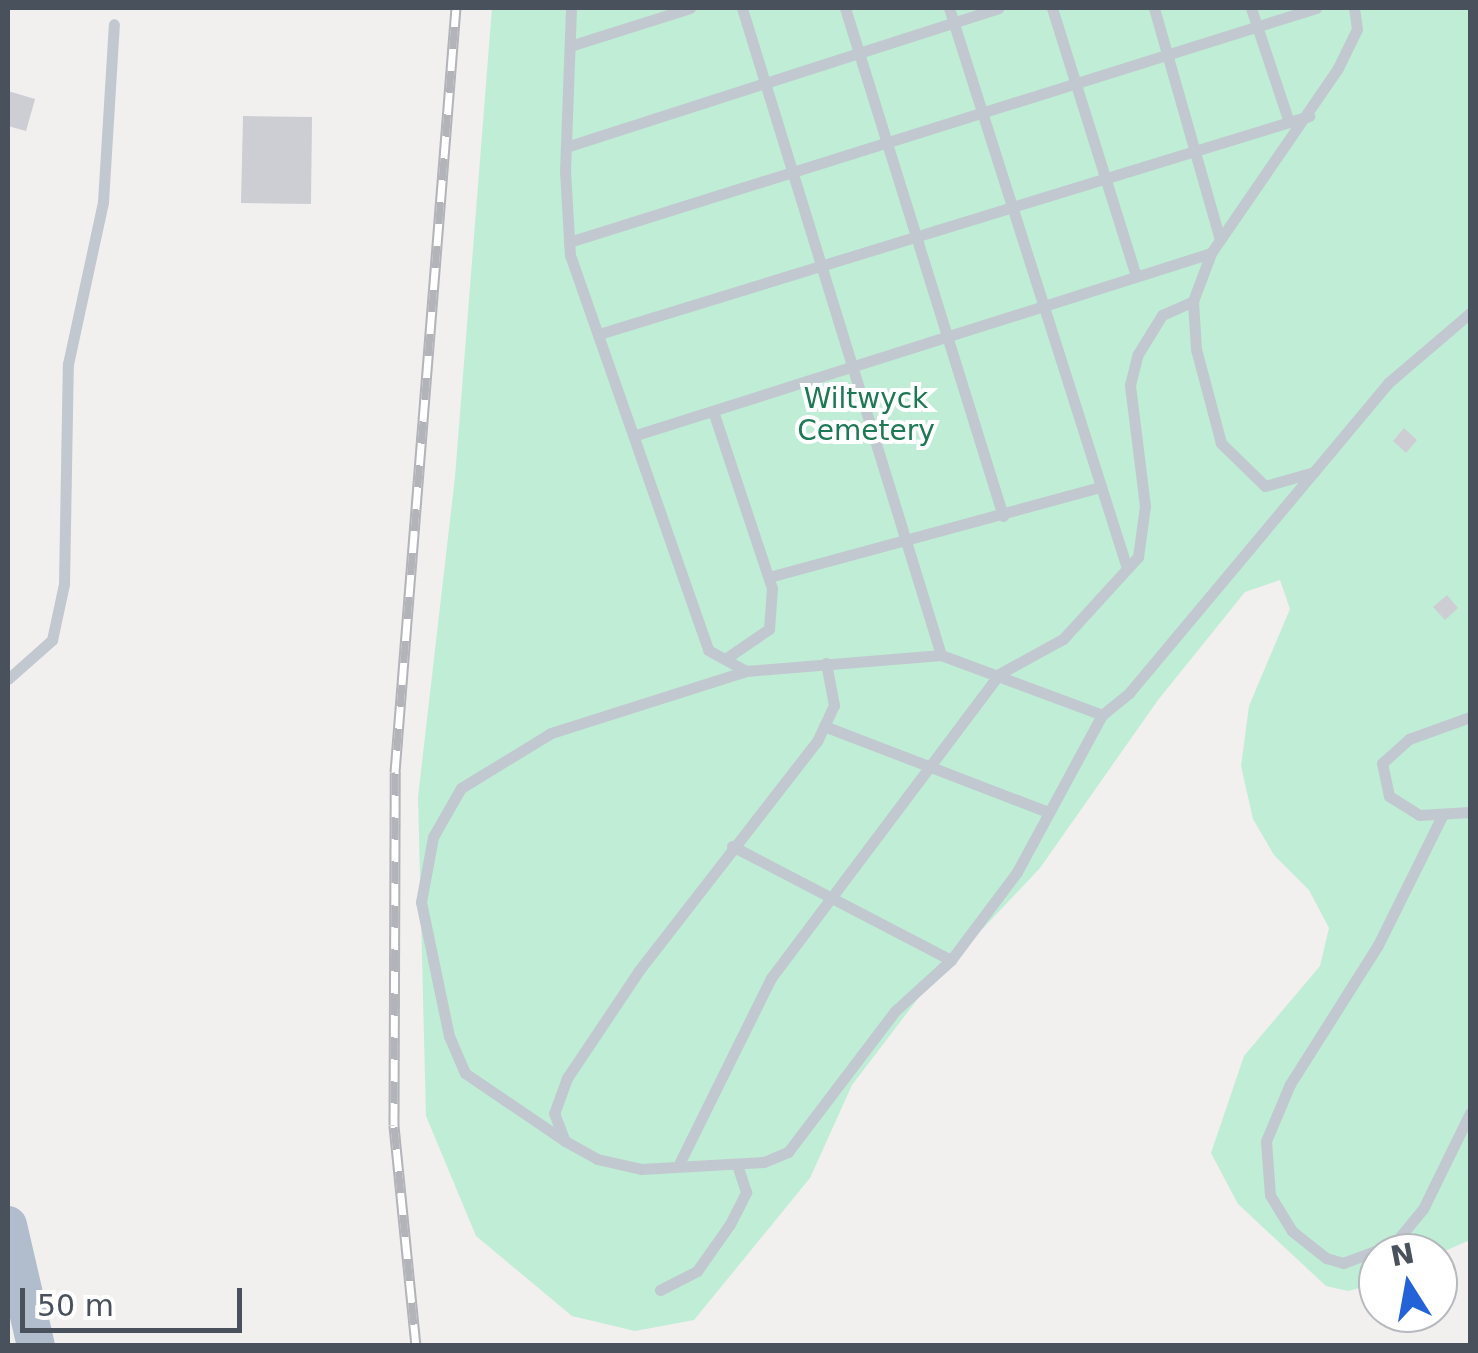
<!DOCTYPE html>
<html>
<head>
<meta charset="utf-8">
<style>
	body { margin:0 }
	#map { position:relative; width:1478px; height:1353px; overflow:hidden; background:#f2efef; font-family:"DejaVu Sans",sans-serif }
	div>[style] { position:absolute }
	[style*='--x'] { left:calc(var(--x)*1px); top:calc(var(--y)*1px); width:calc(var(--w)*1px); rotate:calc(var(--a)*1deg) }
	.green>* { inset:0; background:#c0edd5 }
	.building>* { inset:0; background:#ccced4 }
	.lane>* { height:11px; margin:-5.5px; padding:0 5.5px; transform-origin:5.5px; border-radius:5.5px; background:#c1c8d0 }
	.primary>* { height:38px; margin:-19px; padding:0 19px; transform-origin:19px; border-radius:19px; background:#b1bccc }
	.rail>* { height:11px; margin-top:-5.5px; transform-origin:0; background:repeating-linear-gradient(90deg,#fff 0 22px,#b2b4b9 0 44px); box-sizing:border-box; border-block:2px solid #b2b4b9 }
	span { translate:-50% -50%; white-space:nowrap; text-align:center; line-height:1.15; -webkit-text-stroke:8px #fff; paint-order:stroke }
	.park-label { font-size:28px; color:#1c7953 }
	.frame { position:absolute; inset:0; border:10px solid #48515c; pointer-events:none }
	.north { position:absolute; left:1358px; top:1233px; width:100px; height:100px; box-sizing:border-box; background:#fff; border:2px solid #b6b9be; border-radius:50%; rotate:349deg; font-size:28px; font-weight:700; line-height:40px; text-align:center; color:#48515c }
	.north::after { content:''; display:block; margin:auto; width:35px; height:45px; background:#2362d7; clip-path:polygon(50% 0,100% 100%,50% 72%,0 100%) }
	.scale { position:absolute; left:20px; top:1288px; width:222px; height:45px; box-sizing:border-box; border:5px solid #48515c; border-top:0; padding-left:12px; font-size:30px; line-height:35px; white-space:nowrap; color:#48515c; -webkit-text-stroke:8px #fff; paint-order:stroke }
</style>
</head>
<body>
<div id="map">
	<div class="green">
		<div style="clip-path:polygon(492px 8px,1470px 8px,1470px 1240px,1438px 1254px,1378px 1253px,1378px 1283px,1348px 1291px,1326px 1286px,1238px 1204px,1211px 1153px,1244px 1056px,1320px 966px,1329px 928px,1309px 890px,1274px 855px,1253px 819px,1241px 766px,1249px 706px,1290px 609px,1280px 580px,1245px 592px,1158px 700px,1040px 868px,923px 992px,852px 1085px,810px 1178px,694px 1320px,635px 1331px,572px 1316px,476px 1236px,426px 1116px,418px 797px,455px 477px)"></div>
	</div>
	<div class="building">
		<div style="clip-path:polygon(8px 91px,35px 99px,26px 131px,8px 126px)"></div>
		<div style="clip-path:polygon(243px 116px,312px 117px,311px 204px,241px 203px)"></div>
		<div style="clip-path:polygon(1404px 428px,1417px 440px,1406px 453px,1393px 441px)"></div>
		<div style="clip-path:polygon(1447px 595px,1458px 608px,1445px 620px,1433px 607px)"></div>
	</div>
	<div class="lane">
		<div style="--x:571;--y:8;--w:163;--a:92.1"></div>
		<div style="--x:565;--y:171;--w:84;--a:86.6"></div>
		<div style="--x:570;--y:255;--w:418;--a:70.7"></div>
		<div style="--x:708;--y:650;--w:43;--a:28.9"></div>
		<div style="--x:746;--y:671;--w:196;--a:-4.7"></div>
		<div style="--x:941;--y:655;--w:172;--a:20.4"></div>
		<div style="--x:1102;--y:715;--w:35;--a:-39"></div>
		<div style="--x:1129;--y:693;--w:404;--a:-50.1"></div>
		<div style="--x:1388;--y:383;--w:108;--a:-40.5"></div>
		<div style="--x:742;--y:8;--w:677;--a:72.9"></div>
		<div style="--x:845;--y:8;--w:532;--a:72.72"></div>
		<div style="--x:949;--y:8;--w:588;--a:72.37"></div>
		<div style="--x:1052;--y:8;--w:281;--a:72.6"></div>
		<div style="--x:1154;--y:8;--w:241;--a:74.1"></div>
		<div style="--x:1251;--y:8;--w:120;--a:71.6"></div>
		<div style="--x:570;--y:46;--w:126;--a:-17.6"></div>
		<div style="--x:566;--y:147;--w:454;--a:-17.8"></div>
		<div style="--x:569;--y:242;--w:783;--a:-17.39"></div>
		<div style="--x:599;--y:334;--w:743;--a:-17.07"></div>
		<div style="--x:713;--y:411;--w:187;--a:71.6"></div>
		<div style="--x:772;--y:588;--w:41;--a:94.2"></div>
		<div style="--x:769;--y:629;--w:53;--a:145.7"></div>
		<div style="--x:636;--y:435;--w:603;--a:-17.56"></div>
		<div style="--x:1314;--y:472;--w:51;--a:164.1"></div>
		<div style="--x:1265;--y:486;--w:62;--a:-135.7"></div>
		<div style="--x:1221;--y:443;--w:97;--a:-104.9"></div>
		<div style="--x:1196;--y:349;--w:48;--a:-93.6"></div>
		<div style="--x:1193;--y:301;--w:51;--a:-69.4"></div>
		<div style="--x:1211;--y:253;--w:224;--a:-55.5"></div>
		<div style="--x:1338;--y:68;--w:43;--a:-64"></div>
		<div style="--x:1357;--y:29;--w:21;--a:-98"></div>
		<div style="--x:769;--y:577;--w:344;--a:-15.2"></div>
		<div style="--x:826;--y:663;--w:43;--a:79.2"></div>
		<div style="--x:834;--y:705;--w:40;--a:115"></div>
		<div style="--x:817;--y:741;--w:292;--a:127.8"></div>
		<div style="--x:638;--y:972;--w:128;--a:123.8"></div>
		<div style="--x:567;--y:1078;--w:37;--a:110"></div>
		<div style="--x:554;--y:1113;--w:30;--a:69"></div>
		<div style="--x:565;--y:1141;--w:37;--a:29"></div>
		<div style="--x:597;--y:1159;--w:45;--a:12.8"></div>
		<div style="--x:641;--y:1169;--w:123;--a:-3.3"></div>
		<div style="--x:764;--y:1162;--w:26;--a:-23"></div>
		<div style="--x:788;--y:1152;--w:177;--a:-52.8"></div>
		<div style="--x:895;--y:1011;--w:76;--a:-42.3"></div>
		<div style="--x:951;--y:960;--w:110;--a:-53.1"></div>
		<div style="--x:1017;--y:872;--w:179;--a:-61.6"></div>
		<div style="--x:8;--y:679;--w:59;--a:-41.6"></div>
		<div style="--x:52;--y:640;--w:57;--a:-77.9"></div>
		<div style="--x:64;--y:584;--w:220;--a:-89"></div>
		<div style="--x:68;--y:364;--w:166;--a:-77.8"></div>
		<div style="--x:103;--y:202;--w:178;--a:-86.5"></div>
		<div style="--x:1470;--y:717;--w:65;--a:160.2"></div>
		<div style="--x:1409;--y:739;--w:36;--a:138"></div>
		<div style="--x:1382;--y:763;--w:34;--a:78"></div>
		<div style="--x:1389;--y:796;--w:36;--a:32"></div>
		<div style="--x:1419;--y:815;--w:51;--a:-3.4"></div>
		<div style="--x:824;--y:726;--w:240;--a:21"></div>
		<div style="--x:1443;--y:814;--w:146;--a:116.4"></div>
		<div style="--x:1378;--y:945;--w:165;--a:122.3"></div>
		<div style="--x:1290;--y:1084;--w:62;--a:112.8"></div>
		<div style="--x:1266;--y:1141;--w:54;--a:85.8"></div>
		<div style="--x:1270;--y:1195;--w:42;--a:58.6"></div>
		<div style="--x:1292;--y:1231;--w:43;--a:38.5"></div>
		<div style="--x:1326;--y:1258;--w:18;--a:16"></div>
		<div style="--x:1343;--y:1263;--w:54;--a:-20.4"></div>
		<div style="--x:1394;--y:1244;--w:45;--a:-50.4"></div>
		<div style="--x:1423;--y:1209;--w:107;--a:-63.9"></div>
		<div style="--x:732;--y:846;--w:247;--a:27.5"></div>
		<div style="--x:565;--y:1141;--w:121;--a:-145.8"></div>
		<div style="--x:465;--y:1073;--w:40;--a:-113.4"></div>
		<div style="--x:449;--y:1036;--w:137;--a:-101.8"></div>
		<div style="--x:421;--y:902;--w:66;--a:-79.5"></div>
		<div style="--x:433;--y:837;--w:56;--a:-60.3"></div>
		<div style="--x:461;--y:788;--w:105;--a:-31.4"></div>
		<div style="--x:551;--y:733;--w:205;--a:-17.6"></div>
		<div style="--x:680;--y:1162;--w:205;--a:-63.7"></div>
		<div style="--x:771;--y:978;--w:380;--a:-53.1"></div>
		<div style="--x:999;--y:674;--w:73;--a:-28.7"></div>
		<div style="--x:1063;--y:639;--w:111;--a:-47.6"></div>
		<div style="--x:1138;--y:557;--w:51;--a:-82.2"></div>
		<div style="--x:1145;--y:506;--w:122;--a:-97.1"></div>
		<div style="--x:1130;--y:385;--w:32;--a:-76"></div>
		<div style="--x:1138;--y:354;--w:46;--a:-58.4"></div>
		<div style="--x:1162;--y:315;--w:34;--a:-24"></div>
		<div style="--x:660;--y:1290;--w:42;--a:-27.2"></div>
		<div style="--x:697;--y:1271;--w:57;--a:-54.9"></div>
		<div style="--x:730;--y:1224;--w:36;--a:-63"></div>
		<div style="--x:746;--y:1192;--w:29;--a:-108"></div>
	</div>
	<div class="primary">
		<div style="--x:8;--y:1225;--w:124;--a:77"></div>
	</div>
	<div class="rail">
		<div style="--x:416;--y:1346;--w:222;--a:-95.7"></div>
		<div style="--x:394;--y:1125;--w:353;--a:-89.8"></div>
		<div style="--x:395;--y:772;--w:766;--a:-85.44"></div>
	</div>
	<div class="park-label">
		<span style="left:866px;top:415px">Wiltwyck<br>Cemetery</span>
	</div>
	<div class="frame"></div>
	<div class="north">N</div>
	<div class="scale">50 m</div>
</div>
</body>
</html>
